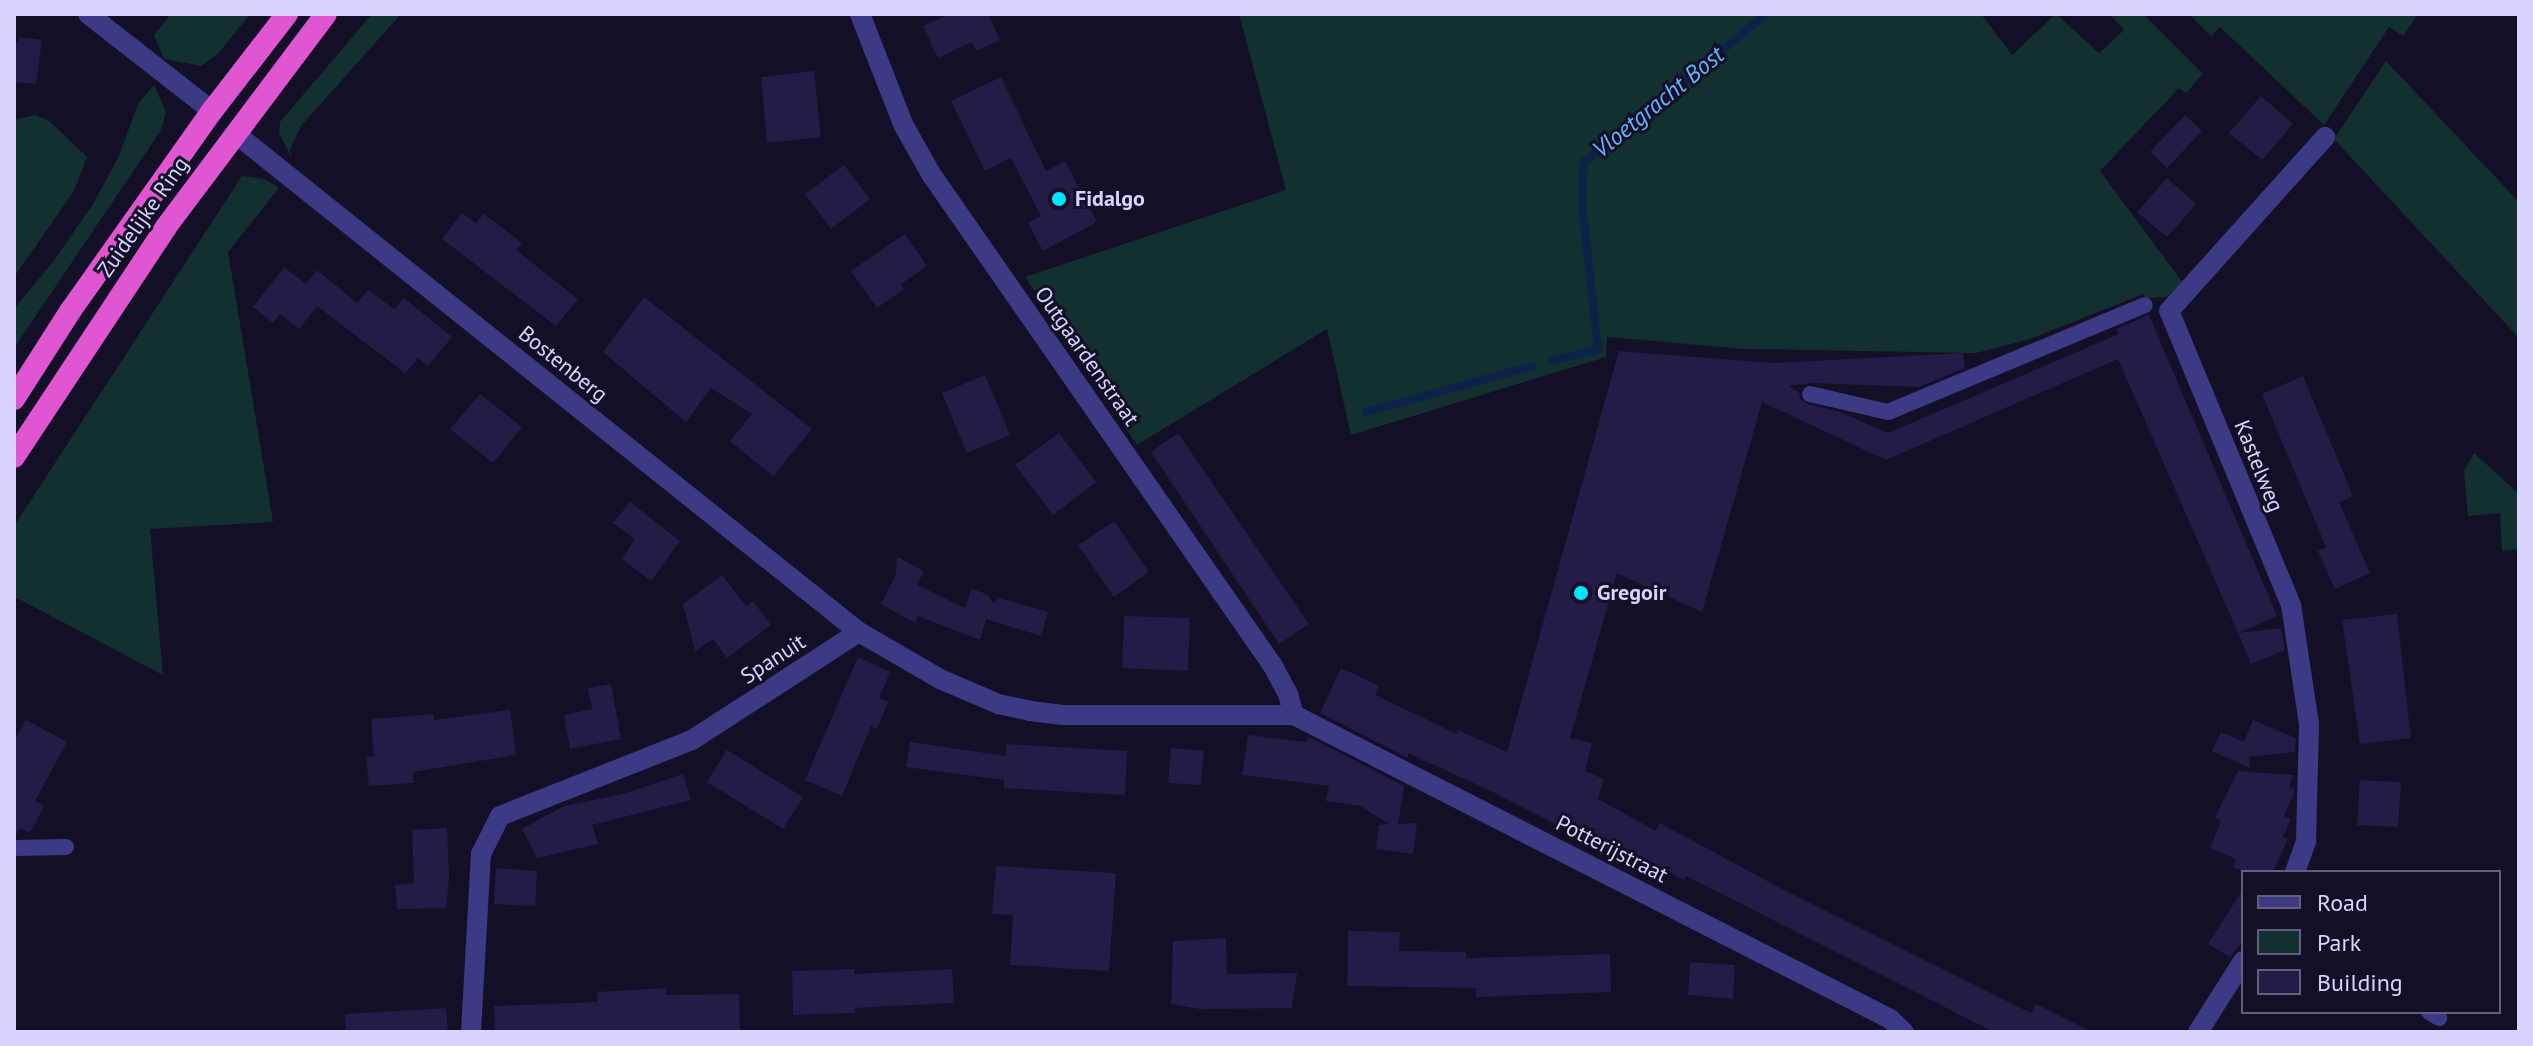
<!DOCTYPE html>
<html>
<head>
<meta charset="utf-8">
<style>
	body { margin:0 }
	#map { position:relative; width:2533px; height:1046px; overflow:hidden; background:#130f26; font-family:"PT Sans",sans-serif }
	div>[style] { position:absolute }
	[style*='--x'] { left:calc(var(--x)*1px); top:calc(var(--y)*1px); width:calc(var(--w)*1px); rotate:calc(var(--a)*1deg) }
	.green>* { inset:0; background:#12302f }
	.stream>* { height:8px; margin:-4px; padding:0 4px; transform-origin:4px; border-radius:4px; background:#0c2248 }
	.building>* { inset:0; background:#241b47 }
	.service>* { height:16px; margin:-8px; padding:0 8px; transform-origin:8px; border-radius:8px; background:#3d3a85 }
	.minor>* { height:20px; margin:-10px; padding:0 10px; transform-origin:10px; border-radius:10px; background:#3d3a85 }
	.trunk>* { height:22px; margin:-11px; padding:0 11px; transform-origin:11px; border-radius:11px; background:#e055d1 }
	.dots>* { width:22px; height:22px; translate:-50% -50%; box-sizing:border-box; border:4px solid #130f26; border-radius:50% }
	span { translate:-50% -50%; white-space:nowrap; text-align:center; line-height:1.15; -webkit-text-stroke:6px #130f26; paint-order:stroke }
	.poi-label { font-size:22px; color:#d9d4ff; font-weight:700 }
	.left { translate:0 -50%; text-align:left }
	.street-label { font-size:22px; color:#d9d4ff }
	.water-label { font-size:24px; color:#62b6ff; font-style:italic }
	.frame { position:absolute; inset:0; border:16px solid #d9d4ff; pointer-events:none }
	.legend { position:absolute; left:2241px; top:870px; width:260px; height:144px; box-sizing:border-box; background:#130f26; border:2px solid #625e7d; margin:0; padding:10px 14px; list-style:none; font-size:24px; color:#d9d4ff }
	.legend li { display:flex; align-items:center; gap:16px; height:40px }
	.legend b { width:40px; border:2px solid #625e7d }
</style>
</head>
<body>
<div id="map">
	<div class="green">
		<div style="clip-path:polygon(171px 14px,250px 14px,218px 54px,201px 66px,164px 59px,154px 35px)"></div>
		<div style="clip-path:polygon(372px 14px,401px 14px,301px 126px,290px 149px,291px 157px,279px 133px,280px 122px)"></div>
		<div style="clip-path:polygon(1239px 14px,1981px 14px,2012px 55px,2056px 14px,2099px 53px,2124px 30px,2110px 14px,2143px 14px,2203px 74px,2186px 93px,2179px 88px,2100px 171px,2183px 283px,2166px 297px,2146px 298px,2143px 294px,2030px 339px,1976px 353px,1745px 349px,1607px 337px,1606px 357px,1351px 435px,1327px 329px,1137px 445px,1025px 277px,1286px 190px)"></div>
		<div style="clip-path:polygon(2189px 14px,2418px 14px,2403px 36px,2389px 27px,2324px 125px,2220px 27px,2211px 36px)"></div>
		<div style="clip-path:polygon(2386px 61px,2519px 202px,2519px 338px,2334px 139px)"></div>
		<div style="clip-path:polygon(154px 85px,166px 112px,161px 130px,14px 348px,14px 309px,55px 259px,93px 204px,118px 158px,138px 104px)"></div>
		<div style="clip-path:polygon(35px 115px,48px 120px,87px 157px,74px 191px,14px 277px,14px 120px)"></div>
		<div style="clip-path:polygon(242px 176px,265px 179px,279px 188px,228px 252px,273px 522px,150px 529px,163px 675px,17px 598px,14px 602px,14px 526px)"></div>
		<div style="clip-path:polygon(2474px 453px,2519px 494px,2519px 549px,2502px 551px,2500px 513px,2468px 516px,2464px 471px)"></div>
	</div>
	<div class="stream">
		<div style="--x:1552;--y:361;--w:48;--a:-14.6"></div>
		<div style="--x:1598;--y:349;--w:146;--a:-96.3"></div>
		<div style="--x:1582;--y:204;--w:42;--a:-87.3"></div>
		<div style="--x:1584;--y:162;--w:39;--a:-36"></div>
		<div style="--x:1616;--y:139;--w:195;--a:-39.8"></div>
		<div style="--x:1366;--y:412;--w:173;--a:-15.4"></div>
	</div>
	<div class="building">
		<div style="clip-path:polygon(950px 14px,988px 14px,1000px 40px,976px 51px,972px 42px,938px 58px,923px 26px)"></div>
		<div style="clip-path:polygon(19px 37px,42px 40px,36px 84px,14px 82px,14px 43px,18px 43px)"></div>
		<div style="clip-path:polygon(814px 71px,821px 137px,767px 143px,761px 77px)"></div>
		<div style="clip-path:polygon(1001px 77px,1046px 171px,1065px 161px,1097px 222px,1043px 251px,1028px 223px,1041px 216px,1011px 158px,985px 171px,951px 101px)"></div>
		<div style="clip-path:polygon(2261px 96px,2293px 124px,2262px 160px,2229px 133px)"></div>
		<div style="clip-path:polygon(2185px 115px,2202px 131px,2167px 168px,2150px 152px)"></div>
		<div style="clip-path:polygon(844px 165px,870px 199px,831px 229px,805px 194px)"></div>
		<div style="clip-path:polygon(2167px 178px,2196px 204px,2167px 237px,2137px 212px)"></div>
		<div style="clip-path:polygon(462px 213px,476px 223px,483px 214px,492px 220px,522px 243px,516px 250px,578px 299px,556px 326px,442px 239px)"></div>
		<div style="clip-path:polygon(905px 234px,927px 266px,901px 284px,904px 289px,877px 308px,851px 271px)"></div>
		<div style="clip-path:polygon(284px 267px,306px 284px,317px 270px,357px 303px,368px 290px,394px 309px,404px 298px,452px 337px,428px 366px,418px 358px,405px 373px,317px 306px,299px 329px,280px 314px,273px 323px,253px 307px)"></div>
		<div style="clip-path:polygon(644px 297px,812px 429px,773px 476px,730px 441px,752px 414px,711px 388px,686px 422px,603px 352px)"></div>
		<div style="clip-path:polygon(2149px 315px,2277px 616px,2238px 633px,2118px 359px,1886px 460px,1762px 402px,1702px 612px,1617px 573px,1570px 738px,1592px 743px,1585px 771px,1604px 779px,1598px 799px,1656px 831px,1660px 823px,1780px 888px,2031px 1013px,2036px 1004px,2092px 1032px,1994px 1032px,1686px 876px,1684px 880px,1641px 856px,1636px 866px,1495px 793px,1408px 753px,1408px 758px,1320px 713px,1341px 668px,1379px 686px,1375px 695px,1457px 734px,1458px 730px,1507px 752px,1619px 351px,1775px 363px,1963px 353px,1965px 368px,1919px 387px,1812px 383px,1789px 386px,1799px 392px,1800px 398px,1807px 404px,1840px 412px,1888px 433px,2119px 334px,2116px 329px)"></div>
		<div style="clip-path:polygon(985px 375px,1010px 435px,967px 453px,942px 393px)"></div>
		<div style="clip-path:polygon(2303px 376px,2353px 496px,2339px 502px,2370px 573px,2335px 589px,2318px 551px,2326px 547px,2262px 394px)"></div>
		<div style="clip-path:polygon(480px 394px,522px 427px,493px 463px,450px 429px)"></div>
		<div style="clip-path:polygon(1059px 433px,1096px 482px,1053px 515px,1015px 465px)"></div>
		<div style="clip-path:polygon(1178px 433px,1309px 624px,1279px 644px,1151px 452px)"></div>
		<div style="clip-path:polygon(630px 502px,680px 541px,651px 581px,622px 559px,635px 539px,613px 523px)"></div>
		<div style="clip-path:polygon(1114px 521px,1149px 572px,1114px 597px,1078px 545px)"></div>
		<div style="clip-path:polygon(897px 557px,924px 571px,917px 585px,965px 608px,971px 589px,987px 594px,993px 603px,1000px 598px,1048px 612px,1041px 636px,986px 619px,980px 640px,918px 616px,915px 623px,881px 604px,896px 574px)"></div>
		<div style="clip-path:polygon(722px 575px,746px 606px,753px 601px,771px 625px,727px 658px,713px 639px,695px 651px,683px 604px)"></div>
		<div style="clip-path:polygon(2397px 614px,2411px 738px,2360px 744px,2342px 620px)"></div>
		<div style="clip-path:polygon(1124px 616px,1190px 618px,1188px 671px,1122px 668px)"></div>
		<div style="clip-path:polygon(2281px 628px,2285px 650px,2251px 664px,2238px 633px)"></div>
		<div style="clip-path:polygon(858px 657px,890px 672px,879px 698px,888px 702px,877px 729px,871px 726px,842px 796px,805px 780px)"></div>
		<div style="clip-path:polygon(611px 684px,621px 739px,570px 749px,564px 715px,592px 709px,588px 688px)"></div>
		<div style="clip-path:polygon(510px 710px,516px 755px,413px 772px,414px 783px,369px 786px,366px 757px,374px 756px,371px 719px,433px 714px,434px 720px)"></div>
		<div style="clip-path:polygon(26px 720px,67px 742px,35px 801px,44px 806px,30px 833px,20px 828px,14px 837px,14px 741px)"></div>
		<div style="clip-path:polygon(2253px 720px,2296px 738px,2295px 752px,2249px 757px,2250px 768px,2212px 751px,2221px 732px,2244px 742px)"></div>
		<div style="clip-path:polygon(1248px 735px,1306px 742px,1309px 737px,1404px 786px,1398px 824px,1417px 823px,1413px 854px,1376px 849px,1379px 825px,1389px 824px,1360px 806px,1326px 801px,1329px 786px,1242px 775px)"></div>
		<div style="clip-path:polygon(910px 742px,1006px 756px,1006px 744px,1127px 751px,1125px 795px,1004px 788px,1004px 780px,906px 767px)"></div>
		<div style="clip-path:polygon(1171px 748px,1204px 751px,1201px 785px,1168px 783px)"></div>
		<div style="clip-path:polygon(727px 750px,803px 797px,783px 829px,707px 782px)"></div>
		<div style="clip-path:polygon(2238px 771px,2294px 775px,2289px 786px,2294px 789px,2294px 793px,2284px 816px,2291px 819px,2283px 837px,2288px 839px,2273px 872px,2244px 872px,2233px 867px,2236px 859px,2210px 848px,2221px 821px,2215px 817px)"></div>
		<div style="clip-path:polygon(683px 774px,691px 800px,592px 825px,598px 844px,537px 858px,522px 829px,564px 806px,623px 794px)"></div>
		<div style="clip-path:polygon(2360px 780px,2401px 782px,2398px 827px,2357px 825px)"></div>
		<div style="clip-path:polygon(447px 828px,449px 879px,446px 908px,397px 909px,395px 885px,414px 883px,412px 830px)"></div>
		<div style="clip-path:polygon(996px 866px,1116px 873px,1109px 971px,1010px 965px,1013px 915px,992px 914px)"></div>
		<div style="clip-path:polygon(496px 868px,537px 871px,535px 906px,494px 904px)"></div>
		<div style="clip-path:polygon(2243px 889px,2243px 940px,2230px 957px,2208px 944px)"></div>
		<div style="clip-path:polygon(1348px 931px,1400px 932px,1399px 951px,1466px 952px,1466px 958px,1610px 954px,1611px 992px,1476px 997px,1476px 988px,1347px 986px)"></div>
		<div style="clip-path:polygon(1226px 938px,1227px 974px,1297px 973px,1292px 1008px,1200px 1009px,1171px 1004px,1173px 941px)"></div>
		<div style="clip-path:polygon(1690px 962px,1735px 965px,1733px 999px,1688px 995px)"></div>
		<div style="clip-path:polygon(854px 969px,854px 974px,952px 969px,954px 1003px,855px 1008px,855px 1013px,793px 1015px,792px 971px)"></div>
		<div style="clip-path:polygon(666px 988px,666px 995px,739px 994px,740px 1030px,495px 1032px,494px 1006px,598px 1002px,597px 992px)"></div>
		<div style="clip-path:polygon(446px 1008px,448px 1032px,346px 1032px,345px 1014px)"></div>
	</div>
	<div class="service">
		<div style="--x:1810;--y:394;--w:80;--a:13"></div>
		<div style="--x:1888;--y:412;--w:278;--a:-22.6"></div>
		<div style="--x:14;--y:848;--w:52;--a:-1.1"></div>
		<div style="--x:2429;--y:1012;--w:12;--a:31"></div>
	</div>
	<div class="minor">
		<div style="--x:88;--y:14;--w:157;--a:38"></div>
		<div style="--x:860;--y:14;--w:120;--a:68.6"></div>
		<div style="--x:904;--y:126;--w:55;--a:60.6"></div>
		<div style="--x:931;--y:174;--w:599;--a:55.2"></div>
		<div style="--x:1273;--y:666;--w:32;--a:62"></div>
		<div style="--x:1288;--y:694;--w:22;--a:74"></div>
		<div style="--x:236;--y:134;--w:798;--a:38.64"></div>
		<div style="--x:2295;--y:872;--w:33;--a:-70"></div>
		<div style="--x:2306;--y:841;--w:117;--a:-88.5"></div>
		<div style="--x:2309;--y:724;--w:120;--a:-98.6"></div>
		<div style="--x:2291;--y:605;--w:318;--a:-112.5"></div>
		<div style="--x:2169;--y:311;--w:234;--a:-48.1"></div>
		<div style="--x:471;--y:1032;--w:178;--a:-86.8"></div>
		<div style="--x:481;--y:854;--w:42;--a:-63.4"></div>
		<div style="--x:500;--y:816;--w:206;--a:-21.6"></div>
		<div style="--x:692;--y:740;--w:199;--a:-32.9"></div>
		<div style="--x:859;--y:632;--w:94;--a:30.1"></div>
		<div style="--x:940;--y:679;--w:63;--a:23.3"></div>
		<div style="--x:998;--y:704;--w:33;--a:12"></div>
		<div style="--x:1030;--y:711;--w:31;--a:7"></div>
		<div style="--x:1061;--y:715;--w:233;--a:0"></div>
		<div style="--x:1294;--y:715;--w:669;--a:27.02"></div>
		<div style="--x:1890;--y:1019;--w:19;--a:43"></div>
		<div style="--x:2198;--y:1032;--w:84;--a:-57.6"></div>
	</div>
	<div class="trunk">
		<div style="--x:14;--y:399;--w:106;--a:-57.4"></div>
		<div style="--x:71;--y:310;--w:244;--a:-54.7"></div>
		<div style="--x:212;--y:111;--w:123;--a:-52.3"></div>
		<div style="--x:14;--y:457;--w:276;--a:-56.5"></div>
		<div style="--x:166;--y:227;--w:266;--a:-53.1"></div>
	</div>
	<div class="dots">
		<div style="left:1059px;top:199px;background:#00e5ff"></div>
		<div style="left:1581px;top:593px;background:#00e5ff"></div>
	</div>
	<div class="poi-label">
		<span class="left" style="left:1075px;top:199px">Fidalgo</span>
		<span class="left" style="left:1597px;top:593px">Gregoir</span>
	</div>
	<div class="street-label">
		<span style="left:143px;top:217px;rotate:-55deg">Zuidelijke Ring</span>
		<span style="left:1087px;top:356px;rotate:55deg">Outgaardenstraat</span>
		<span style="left:563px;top:364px;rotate:39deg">Bostenberg</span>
		<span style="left:2259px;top:466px;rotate:68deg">Kastelweg</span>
		<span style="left:773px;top:659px;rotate:-33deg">Spanuit</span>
		<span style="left:1612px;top:849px;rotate:27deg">Potterijstraat</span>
	</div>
	<div class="water-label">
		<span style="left:1658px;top:102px;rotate:-39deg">Vloetgracht Bost</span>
	</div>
	<div class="frame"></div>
	<ul class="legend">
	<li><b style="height:10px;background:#3d3a85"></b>Road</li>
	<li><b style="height:22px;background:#12302f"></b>Park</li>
	<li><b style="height:22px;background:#241b47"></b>Building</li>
	</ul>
</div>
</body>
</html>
